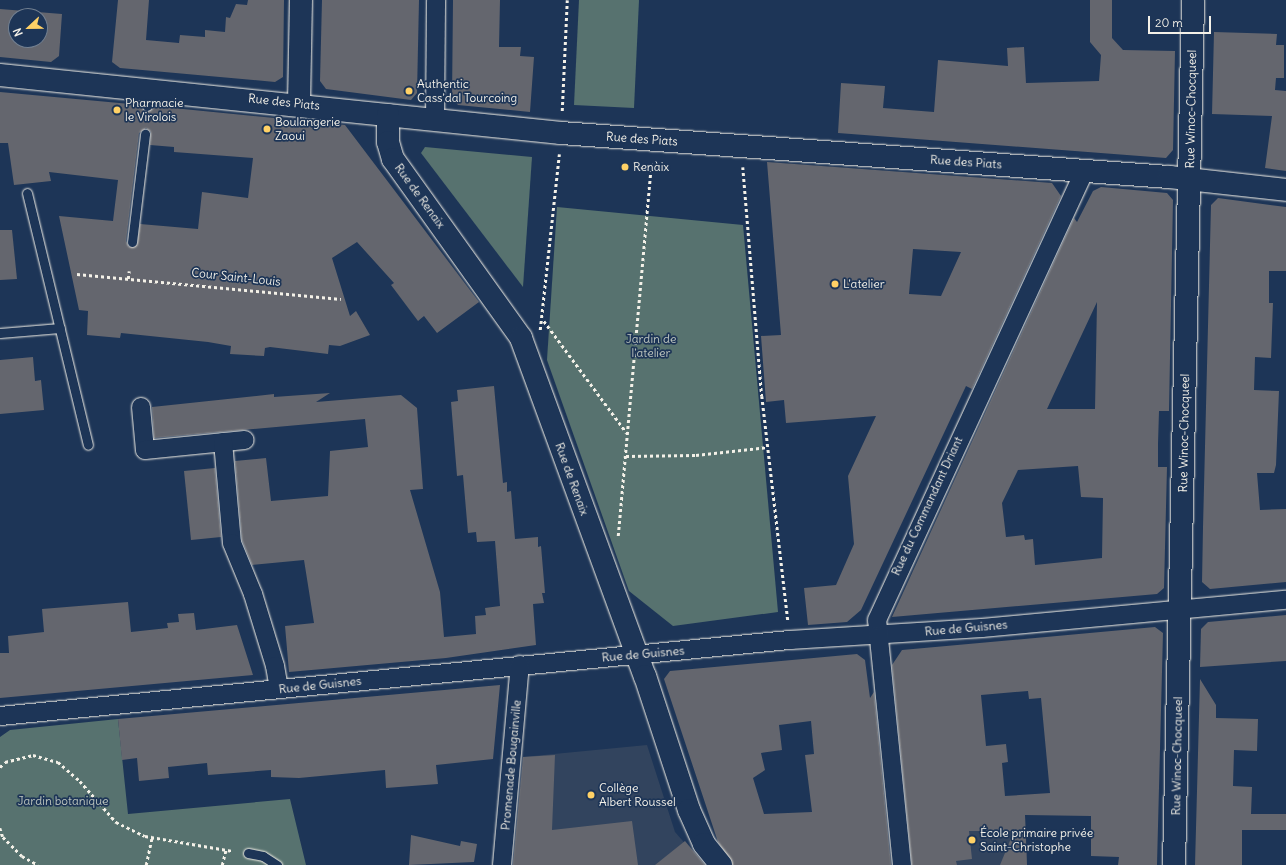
<!DOCTYPE html>
<html>
<head>
<meta charset="utf-8">
<style>
	body { margin:0 }
	#map { position:relative; width:1286px; height:865px; overflow:hidden; background:#1d3557; font-family:Delius,sans-serif }
	div>[style] { position:absolute }
	[style*='--x'] { left:calc(var(--x)*1px); top:calc(var(--y)*1px); width:calc(var(--w)*1px); rotate:calc(var(--a)*1deg) }
	.built>* { inset:0; background:#32445e }
	.green>* { inset:0; background:#57726f }
	.building>* { inset:0; background:#64666e }
	.path>* { height:2.5px; margin-top:-1.25px; transform-origin:0; background:repeating-linear-gradient(90deg,#f4f1e8 0 3px,transparent 0 6px) }
	.roads { filter:drop-shadow(0 0 1px #f4f1e8) drop-shadow(0 0 1px #f4f1e8) }
	.lane>* { height:9px; margin:-4.5px; padding:0 4.5px; transform-origin:4.5px; border-radius:4.5px; background:#1d3557 }
	.street>* { height:18px; margin:-9px; padding:0 9px; transform-origin:9px; border-radius:9px; background:#1d3557 }
	.secondary>* { height:22px; margin:-11px; padding:0 11px; transform-origin:11px; border-radius:11px; background:#1d3557 }
	.dots>* { width:11px; height:11px; translate:-50% -50%; box-sizing:border-box; border:2px solid #1d3557; border-radius:50% }
	span { translate:-50% -50%; white-space:nowrap; text-align:center; line-height:1.15; -webkit-text-stroke:3.5px #1d3557; paint-order:stroke }
	.poi-label { font-size:12px; color:#f4f1e8 }
	.left { translate:0 -50%; text-align:left }
	.street-label { font-size:12px; color:#f4f1e8 }
	.park-label { font-size:12px; color:#bdc5be }
	.north { position:absolute; left:8px; top:8px; width:40px; height:40px; box-sizing:border-box; background:#1d3557; border:1px solid #738091; border-radius:50%; rotate:248deg; font-size:11px; font-weight:700; line-height:16px; text-align:center; color:#f4f1e8 }
	.north::after { content:''; display:block; margin:auto; width:14px; height:18px; background:#ffd166; clip-path:polygon(50% 0,100% 100%,50% 72%,0 100%) }
	.scale { position:absolute; left:1148px; top:16px; width:63px; height:18px; box-sizing:border-box; border:2px solid #f4f1e8; border-top:0; padding-left:5px; font-size:12px; line-height:14px; white-space:nowrap; color:#f4f1e8; -webkit-text-stroke:3px #1d3557; paint-order:stroke }
</style>
</head>
<body>
<div id="map">
	<div class="built">
		<div style="clip-path:polygon(647px 745px,675px 832px,704px 865px,513px 865px,523px 757px)"></div>
		<div style="clip-path:polygon(1025px 815px,1027px 865px,921px 865px,915px 816px)"></div>
	</div>
	<div class="green">
		<div style="clip-path:polygon(579px 0,639px 0,634px 108px,574px 105px)"></div>
		<div style="clip-path:polygon(425px 147px,532px 157px,523px 287px,421px 153px)"></div>
		<div style="clip-path:polygon(557px 207px,743px 225px,778px 612px,673px 626px,629px 591px,547px 360px)"></div>
		<div style="clip-path:polygon(118px 719px,128px 814px,290px 799px,306px 865px,0 865px,0 737px,10px 730px)"></div>
	</div>
	<div class="building">
		<div style="clip-path:polygon(118px 0,149px 0,146px 40px,179px 43px,180px 35px,205px 37px,205px 30px,225px 32px,226px 17px,230px 18px,236px 4px,247px 5px,248px 0,284px 0,283px 77px,275px 82px,120px 68px,112px 62px)"></div>
		<div style="clip-path:polygon(322px 0,419px 0,417px 93px,411px 100px,326px 89px,320px 81px)"></div>
		<div style="clip-path:polygon(453px 0,500px 0,499px 47px,521px 47px,520px 56px,534px 57px,530px 112px,458px 105px,452px 98px)"></div>
		<div style="clip-path:polygon(1090px 0,1112px 0,1112px 38px,1123px 50px,1175px 51px,1173px 150px,1166px 158px,838px 133px,841px 83px,885px 86px,883px 108px,934px 112px,938px 60px,1008px 66px,1007px 48px,1024px 47px,1026px 83px,1099px 81px,1101px 55px,1090px 42px)"></div>
		<div style="clip-path:polygon(evenodd,0 9px,62px 14px,59px 56px,51px 62px,0 57px,0 9px,16px 16px,40px 16px,40px 40px,16px 40px,16px 16px)"></div>
		<div style="clip-path:polygon(1214px 32px,1277px 34px,1276px 45px,1284px 45px,1284px 78px,1276px 78px,1275px 90px,1286px 91px,1286px 171px,1265px 168px,1272px 116px,1212px 114px)"></div>
		<div style="clip-path:polygon(evenodd,0 92px,141px 105px,146px 112px,153px 106px,345px 125px,479px 302px,437px 333px,424px 316px,418px 321px,391px 285px,394px 283px,357px 242px,332px 258px,350px 316px,356px 311px,370px 335px,340px 346px,329px 345px,328px 354px,270px 347px,265px 348px,264px 356px,230px 354px,231px 346px,208px 342px,121px 333px,120px 338px,87px 335px,88px 311px,79px 310px,59px 216px,113px 221px,118px 180px,49px 172px,51px 181px,14px 185px,8px 143px,0 143px,0 92px,146px 128px,151px 132px,150px 145px,174px 147px,174px 152px,253px 158px,248px 198px,202px 192px,198px 229px,140px 224px,137px 245px,129px 247px,126px 241px,139px 133px,146px 128px)"></div>
		<div style="clip-path:polygon(evenodd,767px 162px,1052px 183px,1061px 196px,972px 389px,966px 386px,861px 610px,847px 622px,808px 625px,804px 588px,836px 585px,854px 544px,848px 476px,876px 416px,786px 423px,784px 400px,766px 402px,761px 336px,781px 335px,767px 162px,913px 249px,961px 252px,941px 296px,909px 294px,913px 249px)"></div>
		<div style="clip-path:polygon(evenodd,1101px 187px,1167px 193px,1173px 200px,1169px 411px,1159px 411px,1158px 444px,1158px 467px,1167px 467px,1164px 588px,1157px 594px,892px 617px,1074px 218px,1077px 222px,1093px 191px,1101px 187px,1097px 302px,1095px 409px,1047px 409px,1053px 396px,1097px 302px,1101px 187px,1078px 466px,1081px 497px,1103px 498px,1102px 558px,1035px 565px,1033px 539px,1025px 540px,1024px 535px,1006px 537px,1002px 503px,1018px 470px,1078px 466px)"></div>
		<div style="clip-path:polygon(1218px 198px,1286px 207px,1286px 271px,1269px 271px,1269px 303px,1273px 303px,1271px 358px,1255px 357px,1254px 390px,1279px 391px,1276px 465px,1274px 473px,1257px 473px,1260px 510px,1286px 509px,1286px 582px,1210px 589px,1202px 582px,1203px 527px,1211px 205px)"></div>
		<div style="clip-path:polygon(0 230px,12px 230px,17px 279px,0 280px)"></div>
		<div style="clip-path:polygon(33px 357px,35px 381px,41px 380px,44px 410px,0 414px,0 360px)"></div>
		<div style="clip-path:polygon(494px 386px,503px 483px,507px 482px,507px 492px,511px 491px,515px 539px,538px 537px,538px 547px,541px 546px,545px 593px,542px 593px,544px 603px,533px 604px,536px 645px,446px 658px,289px 672px,285px 626px,314px 623px,304px 560px,252px 565px,242px 540px,235px 461px,266px 458px,271px 501px,328px 496px,330px 451px,368px 447px,365px 419px,154px 438px,152px 407px,274px 394px,274px 397px,330px 393px,316px 402px,401px 395px,417px 408px,423px 489px,410px 490px,440px 592px,444px 637px,476px 634px,475px 616px,486px 615px,485px 608px,500px 606px,495px 541px,477px 542px,476px 532px,468px 533px,463px 475px,457px 476px,451px 402px,458px 401px,457px 390px)"></div>
		<div style="clip-path:polygon(215px 468px,221px 537px,191px 540px,184px 471px)"></div>
		<div style="clip-path:polygon(128px 602px,131px 632px,168px 628px,167px 623px,179px 622px,178px 614px,194px 613px,196px 630px,237px 625px,253px 675px,0 698px,0 653px,9px 653px,8px 636px,44px 632px,42px 609px)"></div>
		<div style="clip-path:polygon(1286px 615px,1286px 661px,1200px 667px,1201px 629px,1208px 622px)"></div>
		<div style="clip-path:polygon(evenodd,1155px 627px,1163px 633px,1157px 865px,1118px 865px,1119px 857px,1091px 856px,1091px 816px,1025px 815px,1027px 865px,1000px 865px,1014px 831px,969px 831px,972px 859px,956px 861px,957px 865px,912px 865px,892px 665px,902px 650px,1155px 627px,1028px 691px,1029px 699px,1041px 698px,1050px 793px,1005px 796px,1002px 763px,1008px 762px,1006px 744px,986px 746px,981px 695px,1028px 691px)"></div>
		<div style="clip-path:polygon(evenodd,857px 654px,865px 660px,870px 698px,874px 692px,891px 865px,733px 865px,718px 842px,664px 679px,670px 671px,857px 654px,811px 721px,814px 754px,805px 755px,812px 812px,764px 814px,753px 778px,765px 770px,761px 753px,782px 750px,779px 725px,811px 721px)"></div>
		<div style="clip-path:polygon(1200px 679px,1216px 705px,1216px 718px,1258px 719px,1257px 751px,1234px 750px,1233px 786px,1252px 787px,1251px 814px,1286px 814px,1286px 830px,1242px 830px,1242px 865px,1195px 865px)"></div>
		<div style="clip-path:polygon(500px 685px,493px 759px,436px 765px,438px 784px,386px 788px,385px 770px,299px 778px,271px 777px,271px 770px,208px 775px,207px 763px,168px 767px,169px 778px,139px 781px,137px 758px,122px 760px,118px 719px)"></div>
		<div style="clip-path:polygon(555px 755px,552px 830px,632px 821px,638px 865px,513px 865px,523px 757px)"></div>
		<div style="clip-path:polygon(411px 835px,460px 846px,461px 841px,477px 844px,474px 862px,409px 865px)"></div>
		<div style="clip-path:polygon(685px 841px,705px 865px,655px 865px)"></div>
	</div>
	<div class="path">
		<div style="--x:562;--y:111;--w:111;--a:-87.4"></div>
		<div style="--x:743;--y:167;--w:230;--a:85.3"></div>
		<div style="--x:762;--y:396;--w:227;--a:83.4"></div>
		<div style="--x:77;--y:274;--w:265;--a:5.4"></div>
		<div style="--x:128;--y:279;--w:8;--a:-83"></div>
		<div style="--x:544;--y:321;--w:139;--a:53.5"></div>
		<div style="--x:540;--y:330;--w:177;--a:-83.8"></div>
		<div style="--x:626;--y:456;--w:70;--a:-0.8"></div>
		<div style="--x:696;--y:455;--w:72;--a:-6.3"></div>
		<div style="--x:618;--y:536;--w:371;--a:-84.9"></div>
		<div style="--x:651;--y:166;--w:7;--a:-34"></div>
		<div style="--x:0;--y:767;--w:7;--a:-45"></div>
		<div style="--x:5;--y:762;--w:29;--a:-14"></div>
		<div style="--x:33;--y:755;--w:26;--a:16"></div>
		<div style="--x:58;--y:762;--w:29;--a:41"></div>
		<div style="--x:80;--y:781;--w:55;--a:48.7"></div>
		<div style="--x:116;--y:822;--w:32;--a:26"></div>
		<div style="--x:145;--y:836;--w:89;--a:9.7"></div>
		<div style="--x:0;--y:828;--w:9;--a:72"></div>
		<div style="--x:3;--y:837;--w:27;--a:45"></div>
		<div style="--x:22;--y:856;--w:18;--a:29"></div>
		<div style="--x:146;--y:865;--w:30;--a:-78"></div>
		<div style="--x:222;--y:865;--w:16;--a:-76"></div>
	</div>
	<div class="roads">
		<div class="lane">
			<div style="--x:147;--y:106;--w:17;--a:-87"></div>
			<div style="--x:27;--y:193;--w:259;--a:76.4"></div>
			<div style="--x:132;--y:242;--w:109;--a:-83.1"></div>
			<div style="--x:0;--y:333;--w:60;--a:-4.8"></div>
			<div style="--x:248;--y:853;--w:15;--a:11"></div>
			<div style="--x:263;--y:856;--w:17;--a:33"></div>
		</div>
		<div class="street">
			<div style="--x:435;--y:120;--w:120;--a:-89.5"></div>
			<div style="--x:141;--y:407;--w:43;--a:84.7"></div>
			<div style="--x:145;--y:450;--w:100;--a:-5.7"></div>
			<div style="--x:223;--y:442;--w:101;--a:84.9"></div>
			<div style="--x:232;--y:543;--w:55;--a:67.6"></div>
			<div style="--x:253;--y:594;--w:75;--a:73"></div>
			<div style="--x:275;--y:666;--w:23;--a:80"></div>
			<div style="--x:0;--y:716;--w:794;--a:-5.5"></div>
			<div style="--x:790;--y:640;--w:192;--a:-3.6"></div>
			<div style="--x:982;--y:628;--w:305;--a:-5.3"></div>
			<div style="--x:502;--y:865;--w:201;--a:-84.9"></div>
			<div style="--x:902;--y:865;--w:246;--a:-95.8"></div>
			<div style="--x:877;--y:620;--w:494;--a:-65.2"></div>
		</div>
		<div class="secondary">
			<div style="--x:0;--y:75;--w:564;--a:5.9"></div>
			<div style="--x:561;--y:133;--w:610;--a:4.14"></div>
			<div style="--x:1169;--y:177;--w:118;--a:6.3"></div>
			<div style="--x:299;--y:103;--w:103;--a:-88.9"></div>
			<div style="--x:388;--y:115;--w:27;--a:90"></div>
			<div style="--x:388;--y:142;--w:18;--a:74"></div>
			<div style="--x:393;--y:159;--w:220;--a:54.4"></div>
			<div style="--x:521;--y:338;--w:360;--a:69.9"></div>
			<div style="--x:645;--y:676;--w:141;--a:71.8"></div>
			<div style="--x:689;--y:810;--w:37;--a:66"></div>
			<div style="--x:704;--y:844;--w:27;--a:51"></div>
			<div style="--x:1174;--y:865;--w:865;--a:-88.74"></div>
		</div>
	</div>
	<div class="dots">
		<div style="left:409px;top:91px;background:#ffd166"></div>
		<div style="left:117px;top:110px;background:#ffd166"></div>
		<div style="left:267px;top:129px;background:#ffd166"></div>
		<div style="left:625px;top:167px;background:#ffd166"></div>
		<div style="left:835px;top:284px;background:#ffd166"></div>
		<div style="left:591px;top:795px;background:#ffd166"></div>
		<div style="left:972px;top:840px;background:#ffd166"></div>
	</div>
	<div class="poi-label">
		<span class="left" style="left:417px;top:91px">Authentic<br>Cass'dal Tourcoing</span>
		<span class="left" style="left:125px;top:110px">Pharmacie<br>le Virolois</span>
		<span class="left" style="left:275px;top:129px">Boulangerie<br>Zaoui</span>
		<span class="left" style="left:633px;top:167px">Renaix</span>
		<span class="left" style="left:843px;top:284px">L'atelier</span>
		<span class="left" style="left:599px;top:795px">Collège<br>Albert Roussel</span>
		<span class="left" style="left:980px;top:840px">École primaire privée<br>Saint-Christophe</span>
	</div>
	<div class="street-label">
		<span style="left:284px;top:102px;rotate:6deg">Rue des Piats</span>
		<span style="left:1191px;top:109px;rotate:-89deg">Rue Winoc-Chocqueel</span>
		<span style="left:642px;top:139px;rotate:4deg">Rue des Piats</span>
		<span style="left:966px;top:162px;rotate:4deg">Rue des Piats</span>
		<span style="left:420px;top:196px;rotate:54deg">Rue de Renaix</span>
		<span style="left:236px;top:277px;rotate:6deg">Cour Saint-Louis</span>
		<span style="left:1184px;top:433px;rotate:-89deg">Rue Winoc-Chocqueel</span>
		<span style="left:572px;top:479px;rotate:70deg">Rue de Renaix</span>
		<span style="left:927px;top:506px;rotate:-65deg">Rue du Commandant Driant</span>
		<span style="left:966px;top:628px;rotate:-5deg">Rue de Guisnes</span>
		<span style="left:643px;top:654px;rotate:-5deg">Rue de Guisnes</span>
		<span style="left:320px;top:685px;rotate:-6deg">Rue de Guisnes</span>
		<span style="left:1177px;top:756px;rotate:-89deg">Rue Winoc-Chocqueel</span>
		<span style="left:511px;top:765px;rotate:-85deg">Promenade Bougainville</span>
	</div>
	<div class="park-label">
		<span style="left:651px;top:346px">Jardin de<br>l'atelier</span>
		<span style="left:63px;top:801px">Jardin botanique</span>
	</div>
	<div class="north">N</div>
	<div class="scale">20 m</div>
</div>
</body>
</html>
